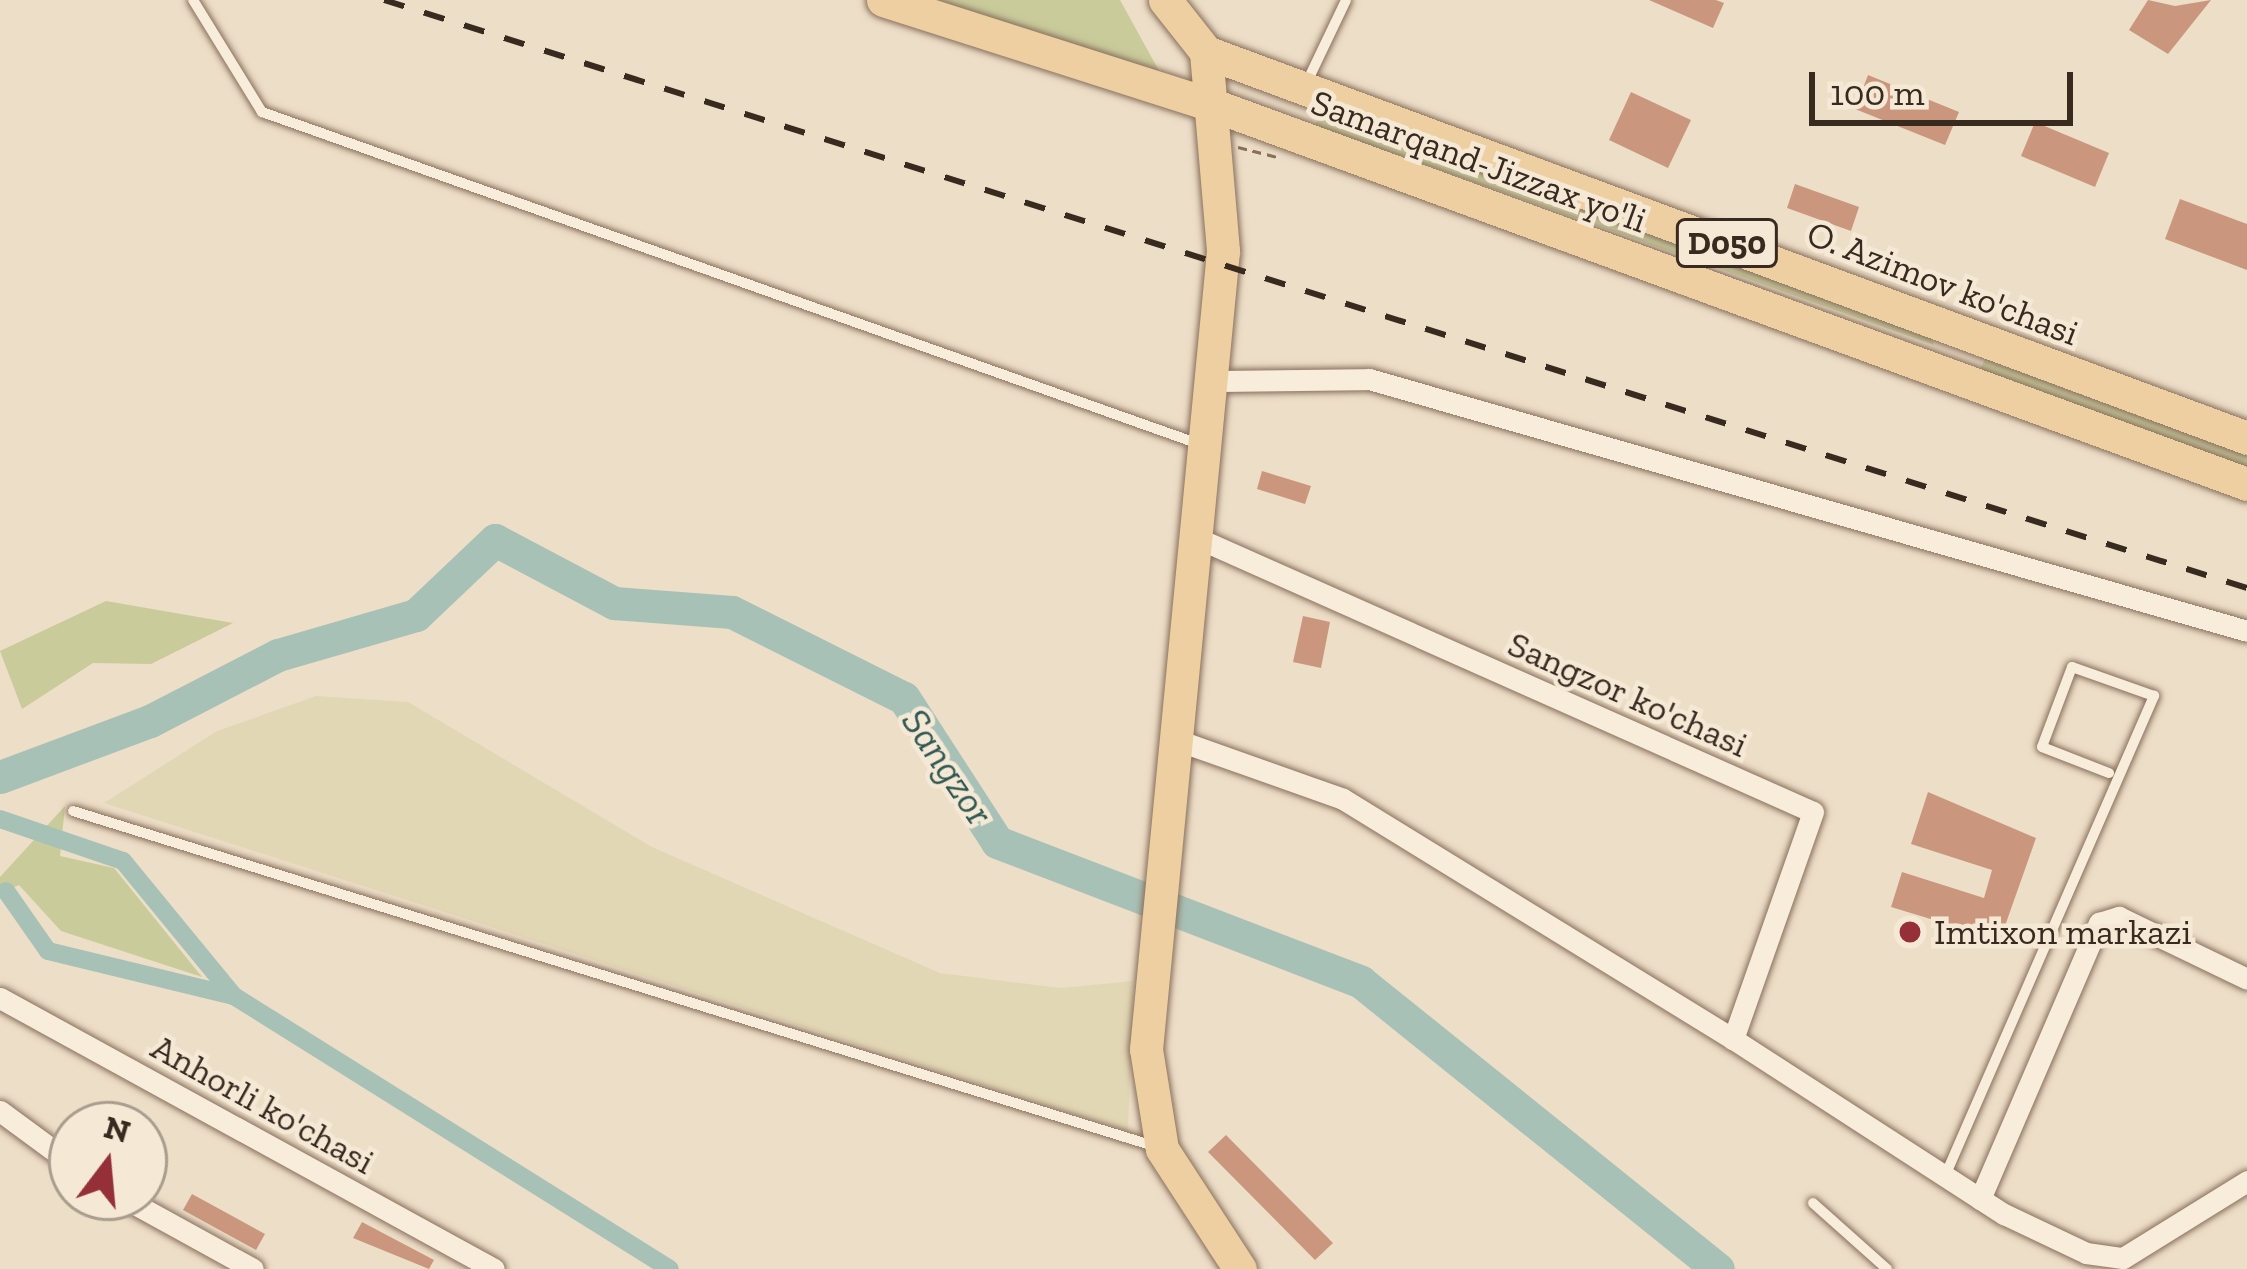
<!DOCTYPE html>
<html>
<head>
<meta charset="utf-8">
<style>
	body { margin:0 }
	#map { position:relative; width:2247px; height:1269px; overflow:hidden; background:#eddec7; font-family:"Zilla Slab",serif }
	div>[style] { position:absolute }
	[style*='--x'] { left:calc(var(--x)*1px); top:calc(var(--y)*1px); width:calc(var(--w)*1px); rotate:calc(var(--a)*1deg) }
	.farmland>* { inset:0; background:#e2d7b5 }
	.green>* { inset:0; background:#c9cb9b }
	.canal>* { height:18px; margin:-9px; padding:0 9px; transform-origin:9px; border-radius:9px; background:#a8c1b7 }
	.river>* { height:33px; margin:-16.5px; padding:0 16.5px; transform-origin:16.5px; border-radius:16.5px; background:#a8c1b7 }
	.building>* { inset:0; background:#ca977e }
	.path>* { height:3px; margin-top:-1.5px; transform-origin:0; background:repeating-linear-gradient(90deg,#88705d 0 9px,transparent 0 15px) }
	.roads { filter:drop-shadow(0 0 3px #88705d) drop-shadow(0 0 3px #88705d) }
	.service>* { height:10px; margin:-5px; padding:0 5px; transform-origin:5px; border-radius:5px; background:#f8ecda }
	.minor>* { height:21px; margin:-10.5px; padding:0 10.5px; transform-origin:10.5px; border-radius:10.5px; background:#f8ecda }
	.primary>* { height:33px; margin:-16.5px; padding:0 16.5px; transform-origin:16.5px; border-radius:16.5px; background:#eecfa1 }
	.rail>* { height:6px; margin-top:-3px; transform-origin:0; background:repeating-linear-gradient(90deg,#392a20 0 21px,transparent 0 42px) }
	.dots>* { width:33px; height:33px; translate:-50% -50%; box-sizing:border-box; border:6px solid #f5e9d6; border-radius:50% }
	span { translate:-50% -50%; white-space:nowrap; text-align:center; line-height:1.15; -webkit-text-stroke:9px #f5e9d6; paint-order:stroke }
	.shield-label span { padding:3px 9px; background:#f5e9d6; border:3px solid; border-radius:9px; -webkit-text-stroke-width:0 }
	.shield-label { font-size:33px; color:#392a20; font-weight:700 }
	.street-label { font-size:36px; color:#392a20 }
	.poi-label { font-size:36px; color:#392a20 }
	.left { translate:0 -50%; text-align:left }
	.water-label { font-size:39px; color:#305852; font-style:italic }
	.north { position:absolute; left:48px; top:1101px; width:120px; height:120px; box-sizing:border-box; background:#f5e9d6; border:3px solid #aa9d8d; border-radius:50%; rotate:16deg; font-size:33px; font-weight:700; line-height:48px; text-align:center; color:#392a20 }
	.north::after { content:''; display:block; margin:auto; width:42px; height:54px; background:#952f38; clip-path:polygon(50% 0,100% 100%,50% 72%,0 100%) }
	.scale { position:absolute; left:1809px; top:72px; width:264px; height:54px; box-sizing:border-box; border:6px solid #392a20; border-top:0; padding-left:15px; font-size:36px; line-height:42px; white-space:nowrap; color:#392a20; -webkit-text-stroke:9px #f5e9d6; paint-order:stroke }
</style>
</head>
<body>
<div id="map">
	<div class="farmland">
		<div style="clip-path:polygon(316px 696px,408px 702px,652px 847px,940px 973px,1061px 988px,1133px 981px,1128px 1131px,104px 803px,217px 731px)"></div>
	</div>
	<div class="green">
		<div style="clip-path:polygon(921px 0,1120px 0,1163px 78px)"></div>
		<div style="clip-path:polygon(1323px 114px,1931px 336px,1934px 345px,1314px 125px)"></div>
		<div style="clip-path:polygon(1986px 357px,2247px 453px,2247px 468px,1980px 370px)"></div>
		<div style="clip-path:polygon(106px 601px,233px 623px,151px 664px,93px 663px,22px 709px,0 651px)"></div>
		<div style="clip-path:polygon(65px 806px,60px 856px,114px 868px,202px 977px,61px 931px,19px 885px,0 894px,0 877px)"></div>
	</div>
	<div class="canal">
		<div style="--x:0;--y:819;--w:130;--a:18.9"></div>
		<div style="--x:123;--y:861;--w:175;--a:50.6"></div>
		<div style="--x:234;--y:996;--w:514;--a:32.05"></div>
		<div style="--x:6;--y:891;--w:73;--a:55"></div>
		<div style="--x:48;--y:951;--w:191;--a:13.6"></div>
	</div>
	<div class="river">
		<div style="--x:0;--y:777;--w:160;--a:-20.5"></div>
		<div style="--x:150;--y:721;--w:144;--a:-27.3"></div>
		<div style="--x:278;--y:655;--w:144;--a:-16.2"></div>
		<div style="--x:416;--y:615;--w:109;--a:-43.5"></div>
		<div style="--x:495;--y:540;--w:135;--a:27.9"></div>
		<div style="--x:614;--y:603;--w:118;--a:4.4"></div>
		<div style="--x:732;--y:612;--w:192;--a:26.6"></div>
		<div style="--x:904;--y:698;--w:171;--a:57.1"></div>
		<div style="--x:997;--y:842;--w:390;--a:21"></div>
		<div style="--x:1361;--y:982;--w:458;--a:38.8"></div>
	</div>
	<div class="building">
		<div style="clip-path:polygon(1649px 0,1716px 0,1724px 3px,1713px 28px)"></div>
		<div style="clip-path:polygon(2148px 0,2175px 6px,2211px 0,2168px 54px,2129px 30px)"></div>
		<div style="clip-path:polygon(1868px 75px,1959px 112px,1945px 145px,1855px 109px)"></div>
		<div style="clip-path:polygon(1631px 92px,1691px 120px,1668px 168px,1609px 140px)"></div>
		<div style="clip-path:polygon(2035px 122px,2109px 153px,2095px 187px,2021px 156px)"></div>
		<div style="clip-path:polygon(1795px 184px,1859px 207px,1851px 231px,1787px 208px)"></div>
		<div style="clip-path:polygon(2180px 199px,2247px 224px,2247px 270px,2165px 239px)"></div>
		<div style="clip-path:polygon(1262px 471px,1311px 486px,1305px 504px,1257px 489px)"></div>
		<div style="clip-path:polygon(1303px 616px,1330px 622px,1321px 668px,1293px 662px)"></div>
		<div style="clip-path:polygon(1928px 792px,2036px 838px,2000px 940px,1891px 907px,1902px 872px,1984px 898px,1992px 870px,1911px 844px)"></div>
		<div style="clip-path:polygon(1226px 1135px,1333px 1243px,1315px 1260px,1208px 1152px)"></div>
		<div style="clip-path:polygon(192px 1194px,265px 1234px,256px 1250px,183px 1210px)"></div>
		<div style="clip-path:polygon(362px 1222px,434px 1260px,429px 1269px,353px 1238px)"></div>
	</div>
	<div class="path">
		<div style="--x:1238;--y:147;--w:44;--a:14.3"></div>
	</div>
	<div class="roads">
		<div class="service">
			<div style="--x:193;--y:0;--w:132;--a:58.4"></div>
			<div style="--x:262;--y:112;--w:997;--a:19.51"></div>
			<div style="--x:1306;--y:84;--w:93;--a:-64.5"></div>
			<div style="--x:73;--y:811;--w:1132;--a:17.22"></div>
			<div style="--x:1945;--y:1176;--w:524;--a:-66.47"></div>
			<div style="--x:2154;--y:696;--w:87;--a:-160.5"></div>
			<div style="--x:2072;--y:667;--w:85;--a:110.6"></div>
			<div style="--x:2042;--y:747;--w:72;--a:21.2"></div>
			<div style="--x:1813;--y:1203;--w:99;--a:41.7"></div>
		</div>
		<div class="minor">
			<div style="--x:1211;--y:381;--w:158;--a:-0.7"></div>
			<div style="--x:1369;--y:379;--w:913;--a:16.01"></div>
			<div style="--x:1195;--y:537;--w:676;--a:23.99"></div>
			<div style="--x:1813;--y:812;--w:241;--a:109.4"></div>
			<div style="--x:1733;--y:1039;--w:323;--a:32.9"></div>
			<div style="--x:2004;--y:1214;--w:91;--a:25.4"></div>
			<div style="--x:2086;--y:1253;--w:37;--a:8"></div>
			<div style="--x:2123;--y:1258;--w:146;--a:-31.8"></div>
			<div style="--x:1174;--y:739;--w:179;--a:19.5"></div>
			<div style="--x:1343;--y:799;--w:458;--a:31.6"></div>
			<div style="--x:0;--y:998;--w:563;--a:28.75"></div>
			<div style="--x:0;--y:1111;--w:89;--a:36.4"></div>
			<div style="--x:122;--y:1197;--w:149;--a:28.8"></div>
			<div style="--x:1980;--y:1199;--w:301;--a:-66.7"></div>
			<div style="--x:2099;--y:923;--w:21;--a:-17"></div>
			<div style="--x:2119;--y:917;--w:142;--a:25.8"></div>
		</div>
		<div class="primary">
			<div style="--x:883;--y:0;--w:346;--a:17.7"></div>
			<div style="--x:1213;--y:105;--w:1101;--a:20.13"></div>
			<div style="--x:1165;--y:0;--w:66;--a:51.7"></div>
			<div style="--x:1206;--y:52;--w:200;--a:85.1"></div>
			<div style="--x:1223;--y:251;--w:802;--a:95.51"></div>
			<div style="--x:1146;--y:1049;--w:101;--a:80.9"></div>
			<div style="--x:1162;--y:1149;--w:143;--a:57"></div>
			<div style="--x:1206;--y:52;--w:1110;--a:20.34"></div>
		</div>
	</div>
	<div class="rail">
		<div style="--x:384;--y:0;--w:1954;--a:17.52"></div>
	</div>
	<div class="dots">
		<div style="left:1910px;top:932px;background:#952f38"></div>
	</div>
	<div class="shield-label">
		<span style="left:1727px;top:243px">D050</span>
	</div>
	<div class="street-label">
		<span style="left:1479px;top:161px;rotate:20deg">Samarqand-Jizzax yo'li</span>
		<span style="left:1943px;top:283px;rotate:21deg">O. Azimov ko'chasi</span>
		<span style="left:1628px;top:694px;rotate:24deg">Sangzor ko'chasi</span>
		<span style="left:263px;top:1104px;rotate:29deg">Anhorli ko'chasi</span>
	</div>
	<div class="poi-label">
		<span class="left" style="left:1934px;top:932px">Imtixon markazi</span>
	</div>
	<div class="water-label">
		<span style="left:947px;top:767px;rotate:56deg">Sangzor</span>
	</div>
	<div class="north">N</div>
	<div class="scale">100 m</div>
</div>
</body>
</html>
